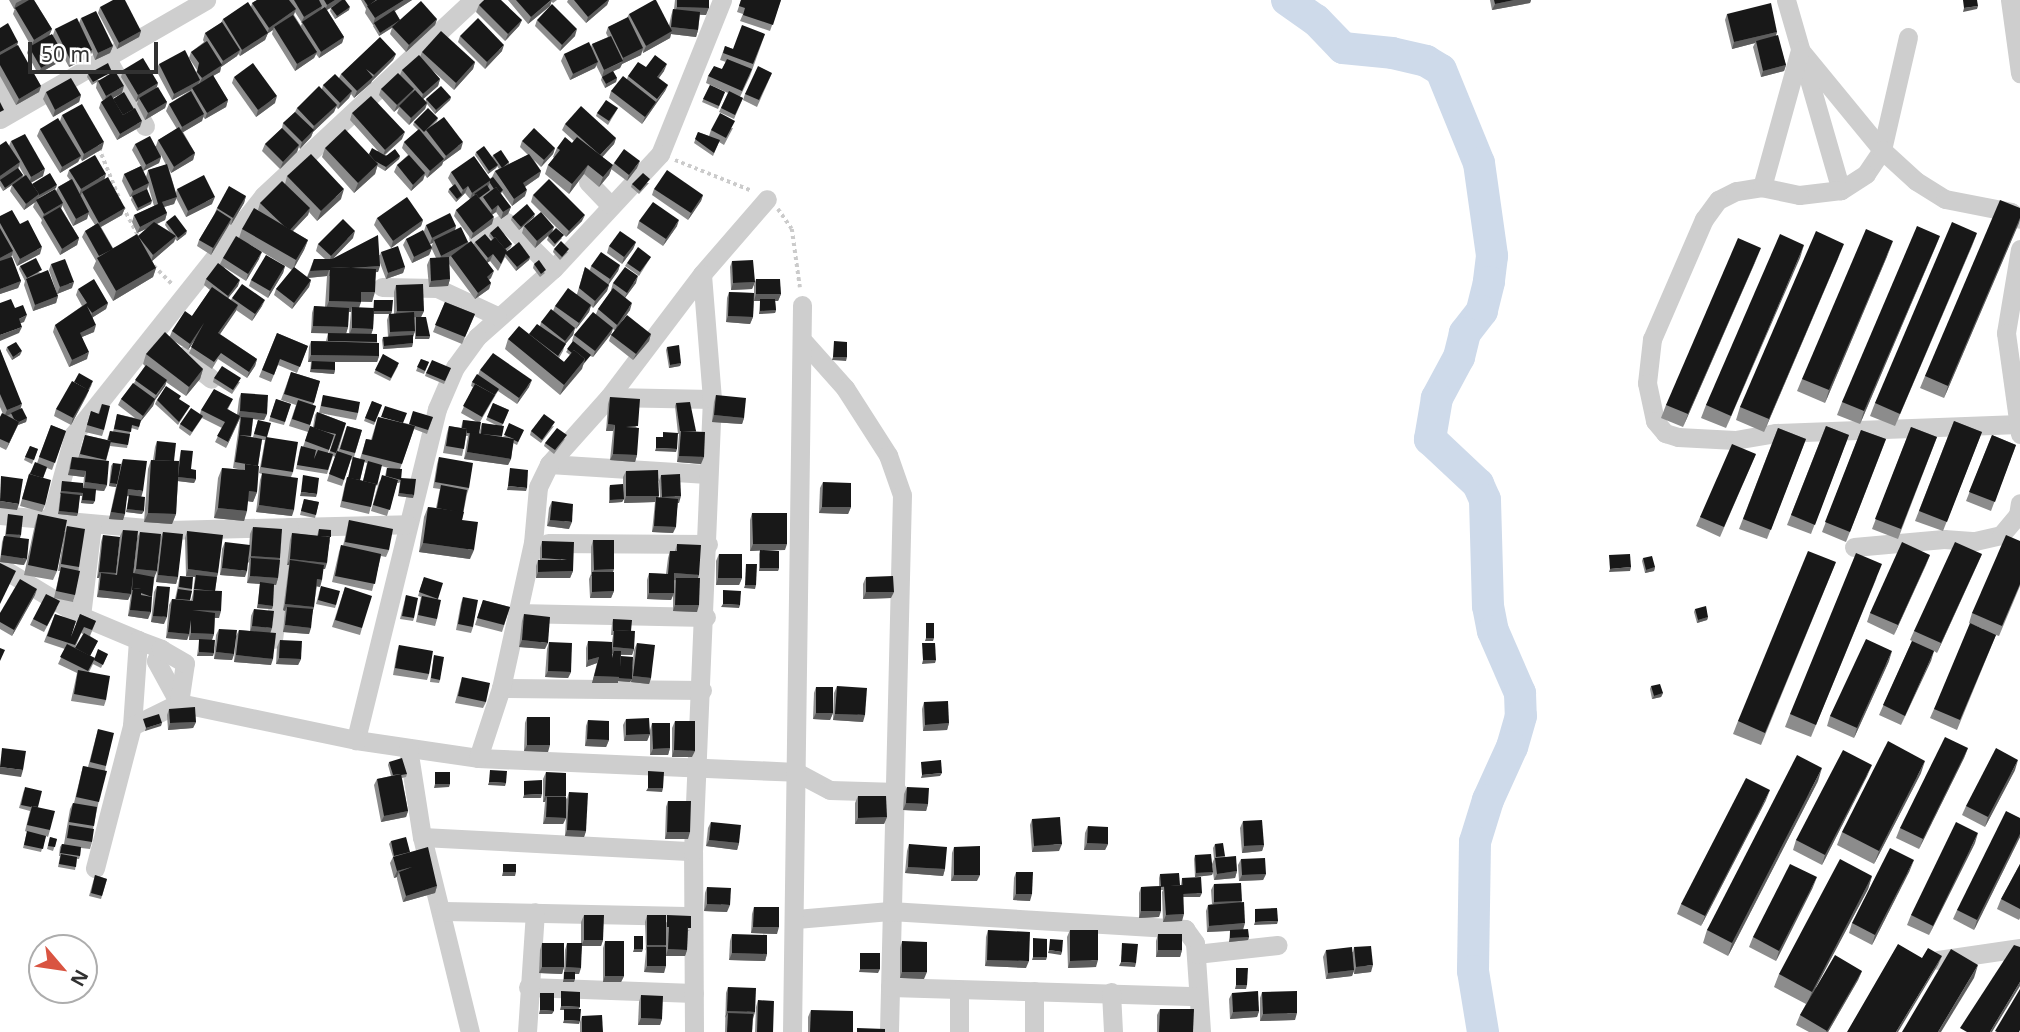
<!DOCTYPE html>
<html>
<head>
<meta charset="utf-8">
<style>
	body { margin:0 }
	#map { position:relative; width:2020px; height:1032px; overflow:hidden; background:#fff; font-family:"Noto Sans",sans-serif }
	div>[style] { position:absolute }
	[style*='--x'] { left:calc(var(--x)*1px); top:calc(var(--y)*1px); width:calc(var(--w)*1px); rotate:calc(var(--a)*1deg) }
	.river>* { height:32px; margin:-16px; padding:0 16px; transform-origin:16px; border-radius:16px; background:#cedaea }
	.path>* { height:3.5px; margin-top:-1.75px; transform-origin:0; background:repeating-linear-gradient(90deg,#cbcbcb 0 3.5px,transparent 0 7px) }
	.minor>* { height:19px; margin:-9.5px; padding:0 9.5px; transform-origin:9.5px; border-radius:9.5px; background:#cecece }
	.wall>* { inset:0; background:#8c8c8c }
	.shaded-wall>* { inset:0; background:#5d5d5d }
	.building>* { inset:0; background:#181818 }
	span { translate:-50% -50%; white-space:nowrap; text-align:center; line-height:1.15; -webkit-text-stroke:7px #fff; paint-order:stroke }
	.north { position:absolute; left:28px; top:934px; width:70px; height:70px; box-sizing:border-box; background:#fff; border:2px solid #adadad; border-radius:50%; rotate:119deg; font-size:19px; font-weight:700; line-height:28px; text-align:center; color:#313131 }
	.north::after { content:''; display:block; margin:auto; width:24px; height:32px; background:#d95441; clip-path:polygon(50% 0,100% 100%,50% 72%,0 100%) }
	.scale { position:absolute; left:28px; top:42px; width:130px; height:32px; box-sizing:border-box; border:4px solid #313131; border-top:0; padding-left:9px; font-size:21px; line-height:24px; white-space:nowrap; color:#313131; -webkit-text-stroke:5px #fff; paint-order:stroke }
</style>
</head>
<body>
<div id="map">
	<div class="river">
		<div style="--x:1287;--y:0;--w:35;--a:35"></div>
		<div style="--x:1316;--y:20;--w:39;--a:46"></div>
		<div style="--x:1343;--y:48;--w:49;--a:5.8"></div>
		<div style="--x:1392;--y:53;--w:35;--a:13"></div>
		<div style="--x:1426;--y:61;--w:17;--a:31"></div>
		<div style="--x:1441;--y:70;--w:100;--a:67.8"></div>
		<div style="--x:1479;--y:163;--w:94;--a:82"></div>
		<div style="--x:1492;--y:256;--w:26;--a:97"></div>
		<div style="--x:1489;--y:282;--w:30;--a:104"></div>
		<div style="--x:1482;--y:311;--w:28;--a:128"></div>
		<div style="--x:1465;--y:333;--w:25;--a:104"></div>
		<div style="--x:1459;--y:357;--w:47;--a:118.2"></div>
		<div style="--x:1437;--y:398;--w:42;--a:99.7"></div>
		<div style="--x:1430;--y:439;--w:66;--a:43.2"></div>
		<div style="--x:1478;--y:484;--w:17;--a:66"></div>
		<div style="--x:1485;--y:500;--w:106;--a:88.4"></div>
		<div style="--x:1488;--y:606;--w:25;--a:79"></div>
		<div style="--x:1493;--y:631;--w:68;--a:66.5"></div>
		<div style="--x:1520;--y:693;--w:23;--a:88"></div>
		<div style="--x:1521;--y:716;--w:32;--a:106"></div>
		<div style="--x:1512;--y:747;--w:58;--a:114.4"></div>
		<div style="--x:1488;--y:800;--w:44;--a:107.2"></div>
		<div style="--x:1475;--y:842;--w:129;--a:90.9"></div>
		<div style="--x:1473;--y:971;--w:62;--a:80.7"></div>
	</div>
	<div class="path">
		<div style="--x:99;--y:148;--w:56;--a:68"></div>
		<div style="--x:675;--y:160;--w:83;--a:21.9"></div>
		<div style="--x:123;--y:207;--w:34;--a:62"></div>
		<div style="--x:778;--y:209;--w:24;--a:55"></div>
		<div style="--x:792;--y:229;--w:59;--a:82.1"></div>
		<div style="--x:154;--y:266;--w:27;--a:45"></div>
	</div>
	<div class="minor">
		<div style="--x:722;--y:0;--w:166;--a:111.9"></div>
		<div style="--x:660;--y:154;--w:157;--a:132.9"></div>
		<div style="--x:553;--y:269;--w:102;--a:138.2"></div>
		<div style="--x:477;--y:337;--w:37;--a:126"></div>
		<div style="--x:455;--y:367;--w:46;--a:113.2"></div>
		<div style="--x:437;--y:409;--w:341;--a:103.8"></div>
		<div style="--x:356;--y:740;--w:123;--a:8.4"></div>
		<div style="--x:478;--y:758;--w:318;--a:2.5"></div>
		<div style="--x:796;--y:772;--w:38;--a:28"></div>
		<div style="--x:830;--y:790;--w:68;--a:1.7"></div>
		<div style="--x:1786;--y:0;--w:198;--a:73.9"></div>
		<div style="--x:2010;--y:0;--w:74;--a:82.2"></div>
		<div style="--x:1908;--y:37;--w:116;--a:103"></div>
		<div style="--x:1882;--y:150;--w:29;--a:124"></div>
		<div style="--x:1866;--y:174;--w:30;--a:147"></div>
		<div style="--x:1841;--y:190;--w:42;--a:173.2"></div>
		<div style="--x:1799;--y:195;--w:38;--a:-168"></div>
		<div style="--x:1762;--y:187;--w:26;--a:171"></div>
		<div style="--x:1736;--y:191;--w:20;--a:153"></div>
		<div style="--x:1718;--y:200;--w:24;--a:126"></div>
		<div style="--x:1704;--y:219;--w:131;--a:113.4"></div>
		<div style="--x:1652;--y:339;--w:44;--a:96.5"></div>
		<div style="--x:1647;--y:383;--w:39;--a:78"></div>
		<div style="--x:1655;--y:421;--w:16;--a:50"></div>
		<div style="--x:1665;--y:433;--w:14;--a:17"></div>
		<div style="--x:1678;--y:437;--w:57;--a:3"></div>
		<div style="--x:1735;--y:440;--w:42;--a:-9.7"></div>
		<div style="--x:1776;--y:433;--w:243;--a:-2.1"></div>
		<div style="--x:1800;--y:50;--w:129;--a:50.6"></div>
		<div style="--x:1882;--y:150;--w:46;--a:42.4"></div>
		<div style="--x:1916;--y:181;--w:34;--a:32"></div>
		<div style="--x:1945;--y:199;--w:67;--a:11.1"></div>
		<div style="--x:2011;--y:212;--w:11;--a:38"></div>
		<div style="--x:107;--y:59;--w:77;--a:60.4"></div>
		<div style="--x:0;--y:82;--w:30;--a:63"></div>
		<div style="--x:0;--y:119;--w:238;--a:-30"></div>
		<div style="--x:588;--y:182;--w:30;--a:46"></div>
		<div style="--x:1762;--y:187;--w:142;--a:-74.5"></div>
		<div style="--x:478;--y:237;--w:32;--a:-28"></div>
		<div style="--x:506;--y:222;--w:66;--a:45"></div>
		<div style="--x:2020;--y:249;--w:85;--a:99.5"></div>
		<div style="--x:2006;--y:333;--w:102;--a:82.1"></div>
		<div style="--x:382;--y:287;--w:55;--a:1"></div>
		<div style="--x:437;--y:288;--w:66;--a:25"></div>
		<div style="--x:804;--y:342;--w:62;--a:48.3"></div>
		<div style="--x:845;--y:388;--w:80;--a:57.3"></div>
		<div style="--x:888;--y:455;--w:42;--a:70.7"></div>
		<div style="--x:902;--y:495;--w:537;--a:91.39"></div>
		<div style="--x:183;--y:356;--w:36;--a:39"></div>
		<div style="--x:609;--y:397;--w:103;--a:1.1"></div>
		<div style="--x:549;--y:464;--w:158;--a:3.6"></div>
		<div style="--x:0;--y:515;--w:169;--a:5.1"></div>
		<div style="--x:168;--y:530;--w:239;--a:-1.4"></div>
		<div style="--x:51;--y:518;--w:87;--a:-74.7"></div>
		<div style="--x:74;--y:434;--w:304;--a:-51.5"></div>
		<div style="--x:263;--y:196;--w:287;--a:-43"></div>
		<div style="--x:548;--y:543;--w:160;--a:0.4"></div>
		<div style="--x:1854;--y:547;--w:90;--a:-5.1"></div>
		<div style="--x:1944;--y:539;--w:31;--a:4"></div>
		<div style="--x:1975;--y:541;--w:27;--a:-13"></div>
		<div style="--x:2001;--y:535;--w:26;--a:-50"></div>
		<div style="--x:2018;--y:515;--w:12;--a:-81"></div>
		<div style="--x:0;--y:567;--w:95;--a:31.2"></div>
		<div style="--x:81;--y:616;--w:62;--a:22.8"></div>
		<div style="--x:138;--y:640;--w:86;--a:94"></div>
		<div style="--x:132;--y:726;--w:147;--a:104.6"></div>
		<div style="--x:517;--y:613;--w:189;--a:1.2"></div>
		<div style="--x:81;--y:616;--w:92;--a:-83.1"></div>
		<div style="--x:273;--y:639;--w:113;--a:-81.9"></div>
		<div style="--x:138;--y:640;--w:25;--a:21"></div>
		<div style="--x:161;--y:649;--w:13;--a:113"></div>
		<div style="--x:156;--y:661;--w:48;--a:61.3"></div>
		<div style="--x:179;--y:703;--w:181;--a:11.8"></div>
		<div style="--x:501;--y:688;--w:201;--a:0.6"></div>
		<div style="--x:132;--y:726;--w:52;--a:-26.1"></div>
		<div style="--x:179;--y:703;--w:40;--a:-81.5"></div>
		<div style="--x:185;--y:663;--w:28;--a:-150"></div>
		<div style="--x:408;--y:748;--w:90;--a:81.1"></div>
		<div style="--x:422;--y:837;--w:201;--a:76.2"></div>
		<div style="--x:478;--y:758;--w:74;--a:-71.8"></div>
		<div style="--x:501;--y:688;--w:148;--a:-77.6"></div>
		<div style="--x:533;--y:543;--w:56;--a:-84.9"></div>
		<div style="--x:538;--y:487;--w:25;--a:-64"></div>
		<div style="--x:549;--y:464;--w:90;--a:-48.2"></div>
		<div style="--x:609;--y:397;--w:154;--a:-52.9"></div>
		<div style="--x:702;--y:274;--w:99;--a:-49.1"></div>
		<div style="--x:422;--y:837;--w:271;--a:3"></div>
		<div style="--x:444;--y:911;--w:242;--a:1.2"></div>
		<div style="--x:796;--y:919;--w:94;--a:-4.9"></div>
		<div style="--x:890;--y:911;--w:296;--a:3.5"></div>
		<div style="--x:1185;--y:929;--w:17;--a:54"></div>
		<div style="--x:1195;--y:943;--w:89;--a:86.1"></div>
		<div style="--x:1196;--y:954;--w:82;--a:-6.3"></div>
		<div style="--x:1938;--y:960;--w:83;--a:-8.3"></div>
		<div style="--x:528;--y:987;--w:166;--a:2.1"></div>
		<div style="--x:890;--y:987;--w:308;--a:1.7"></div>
		<div style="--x:1111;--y:992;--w:40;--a:87.1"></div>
		<div style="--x:527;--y:1032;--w:120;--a:-86.2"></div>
		<div style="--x:694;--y:1032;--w:181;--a:-90.3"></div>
		<div style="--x:693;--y:851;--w:452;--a:-87.6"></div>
		<div style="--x:712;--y:399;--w:125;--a:-94.6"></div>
		<div style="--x:792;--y:1032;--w:727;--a:-89.21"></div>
		<div style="--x:959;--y:1032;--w:42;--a:-90"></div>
		<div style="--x:1034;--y:1032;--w:41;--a:-90"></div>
	</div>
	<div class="wall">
		<div style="clip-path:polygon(9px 0,34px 0,52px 29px,49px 35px,53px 35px,55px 29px,79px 23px,81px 18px,113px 46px,110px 53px,95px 60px,92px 52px,90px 57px,69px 67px,63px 56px,61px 61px,38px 74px,27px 53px,29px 47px,31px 46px,13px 14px,15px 8px,14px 9px)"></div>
		<div style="clip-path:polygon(evenodd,257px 0,345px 0,349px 10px,335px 19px,330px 11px,331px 8px,327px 10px,344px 37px,342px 43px,319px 58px,316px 54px,314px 58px,295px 71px,272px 34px,273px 30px,268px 33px,265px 40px,240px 56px,238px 54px,237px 56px,221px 67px,220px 72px,213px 76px,228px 100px,226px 107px,205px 119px,203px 117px,202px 121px,183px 132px,195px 153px,193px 160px,171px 173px,169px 169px,176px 193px,177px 189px,212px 204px,186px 217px,176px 198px,174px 204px,164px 207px,167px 213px,165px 220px,157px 224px,169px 231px,165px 225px,166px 222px,186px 234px,177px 241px,175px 239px,174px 242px,152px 261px,156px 268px,153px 277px,113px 301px,93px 268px,96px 261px,82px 237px,85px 231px,95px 225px,88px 214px,87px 219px,73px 226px,62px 205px,61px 208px,79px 238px,77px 245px,60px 255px,41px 223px,42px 220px,33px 207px,35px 202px,24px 210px,10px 191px,12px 185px,3px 191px,0 186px,0 145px,9px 146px,11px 141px,43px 176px,31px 182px,32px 184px,56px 188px,38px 199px,56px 191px,58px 187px,70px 180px,67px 176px,69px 170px,104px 179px,125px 208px,122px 215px,101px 227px,113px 248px,138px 236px,146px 229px,137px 233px,132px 222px,134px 215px,154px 206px,148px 185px,147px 189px,151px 204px,137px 211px,131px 200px,132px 196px,130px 197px,122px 181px,124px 174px,141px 166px,132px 150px,135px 144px,156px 146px,158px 140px,177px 129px,166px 111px,169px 104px,191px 90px,172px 100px,156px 70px,159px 64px,196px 73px,197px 70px,189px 58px,191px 52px,204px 42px,203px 40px,205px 33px,221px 23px,223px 19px,251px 7px,252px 3px,257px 0,295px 12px,302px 23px,301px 26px,294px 15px,295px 12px,257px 0,161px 155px,166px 165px,148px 170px,146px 177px,143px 171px,159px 163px,161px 157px,161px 155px,257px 0,19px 166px,24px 175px,22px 177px,23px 175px,18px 168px,19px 166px)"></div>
		<div style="clip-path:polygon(361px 0,412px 0,395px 11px,400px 20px,437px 19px,435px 25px,406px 52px,390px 34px,392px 28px,379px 36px,373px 26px,374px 24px,373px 25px,365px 13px,366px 9px)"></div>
		<div style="clip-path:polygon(508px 0,557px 0,553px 3px,551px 1px,550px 6px,528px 24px)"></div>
		<div style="clip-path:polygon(568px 0,609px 0,607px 5px,586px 23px,567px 2px)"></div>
		<div style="clip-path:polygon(675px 0,709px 0,706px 15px,700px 14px,698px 30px,696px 37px,671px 34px,670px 38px,643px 53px,642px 50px,641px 55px,622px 64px,620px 68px,613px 71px,617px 78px,616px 82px,605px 88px,601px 80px,602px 77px,612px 72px,602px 77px,596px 65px,595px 68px,570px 80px,561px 61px,564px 54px,591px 47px,592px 44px,608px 37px,606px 33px,608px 27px,627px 18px,629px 14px,669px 26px,671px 16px,673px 9px,674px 9px)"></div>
		<div style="clip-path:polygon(741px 0,781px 0,770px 31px,740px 21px,743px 14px,737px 12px)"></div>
		<div style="clip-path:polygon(1490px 0,1531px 0,1530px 3px,1492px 10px)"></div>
		<div style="clip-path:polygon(479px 5px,522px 20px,519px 26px,505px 41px,476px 12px)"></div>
		<div style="clip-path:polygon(100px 7px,141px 31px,139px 37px,117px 49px,98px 13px)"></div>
		<div style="clip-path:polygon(1727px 14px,1777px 32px,1776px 35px,1786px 65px,1784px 71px,1761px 77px,1753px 47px,1755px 43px,1732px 49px,1725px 20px)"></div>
		<div style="clip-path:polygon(537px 20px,575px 36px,560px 51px,535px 26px)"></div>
		<div style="clip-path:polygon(0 28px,18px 42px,17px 45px,41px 86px,39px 92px,16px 105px,0 76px)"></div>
		<div style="clip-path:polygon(765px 34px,750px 76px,740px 97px,743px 98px,734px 119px,719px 112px,728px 93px,706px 83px,708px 76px,722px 69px,726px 62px,720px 60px,725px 46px,733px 49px)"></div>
		<div style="clip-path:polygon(460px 36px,502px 51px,485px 69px,458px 42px)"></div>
		<div style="clip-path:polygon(422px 52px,475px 62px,473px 69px,454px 90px,431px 69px,440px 79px,438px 86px,423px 99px,426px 101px,426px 99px,451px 97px,450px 100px,435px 114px,427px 104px,425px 109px,409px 125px,397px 113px,399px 108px,394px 112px,379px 95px,381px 89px,400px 75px,402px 70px,420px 57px)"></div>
		<div style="clip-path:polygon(396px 54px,393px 60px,372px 81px,371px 83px,354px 98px,351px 94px,349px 98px,338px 109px,336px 107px,334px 112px,313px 132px,311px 137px,300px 149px,299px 147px,297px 152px,280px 169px,262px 151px,265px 144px,282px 128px,283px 123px,295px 112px,297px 108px,322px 89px,323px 85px,339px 78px,341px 74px)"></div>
		<div style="clip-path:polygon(646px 67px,664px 71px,659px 78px,668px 85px,665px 91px,642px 124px,609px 98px,611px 91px,627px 79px,628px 76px)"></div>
		<div style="clip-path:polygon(123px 70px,158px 83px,156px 88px,167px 102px,165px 108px,145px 120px,137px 104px,138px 100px,136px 102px,121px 77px)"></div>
		<div style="clip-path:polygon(772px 73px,757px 107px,743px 100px,745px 94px)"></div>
		<div style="clip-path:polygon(88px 74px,122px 93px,113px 98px,140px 127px,117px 140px,99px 108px,101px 102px,103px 101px,96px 88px,97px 82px,92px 85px,87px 77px)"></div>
		<div style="clip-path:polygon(234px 77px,275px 103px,256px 117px,232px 83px)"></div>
		<div style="clip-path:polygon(710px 85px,725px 92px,718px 109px,702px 102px)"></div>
		<div style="clip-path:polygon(46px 92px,81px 95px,79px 102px,53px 117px,43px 99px)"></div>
		<div style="clip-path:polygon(618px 108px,608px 125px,596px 116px,597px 113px)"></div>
		<div style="clip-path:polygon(352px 113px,402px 139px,385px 155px,400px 156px,399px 159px,385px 171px,377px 166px,375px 174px,354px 193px,322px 157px,325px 148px,369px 154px,378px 151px,350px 120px)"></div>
		<div style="clip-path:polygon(62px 115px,102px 149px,82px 161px,80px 158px,78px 162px,60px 173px,37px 136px,40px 129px,60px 121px)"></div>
		<div style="clip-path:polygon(438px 118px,437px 121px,432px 126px,461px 149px,443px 162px,442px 165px,427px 178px,425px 175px,423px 180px,411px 191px,394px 172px,397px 165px,408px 155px,402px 148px,404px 142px,418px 130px,413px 125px,414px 122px)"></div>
		<div style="clip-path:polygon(565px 124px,616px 138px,614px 144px,602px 157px,613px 165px,609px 175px,599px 187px,584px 174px,569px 194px,545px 174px,548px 165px,554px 158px,553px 157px,557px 148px,572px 143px,574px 141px,562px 130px)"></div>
		<div style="clip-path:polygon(733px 128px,724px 145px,719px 142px,713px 156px,694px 143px,698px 132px,709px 136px,711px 130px)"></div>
		<div style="clip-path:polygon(522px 141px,555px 148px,553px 154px,541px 167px,534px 160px,541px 171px,539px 177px,525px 187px,525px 196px,512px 206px,502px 192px,501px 194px,511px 207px,508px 214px,501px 219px,496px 212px,492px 215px,492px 224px,471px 239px,454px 216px,456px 210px,470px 199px,465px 193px,456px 202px,448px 192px,449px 189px,453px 186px,448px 178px,451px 172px,490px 179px,492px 177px,495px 171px,499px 169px,497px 166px,496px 168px,488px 174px,475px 155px,476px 152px,492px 158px,493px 155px,509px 162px,509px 164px,528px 155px,520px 147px)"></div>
		<div style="clip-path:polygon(614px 163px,637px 168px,627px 181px,611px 169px)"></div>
		<div style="clip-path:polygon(evenodd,287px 176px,341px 199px,317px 221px,309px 212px,308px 215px,293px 231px,308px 240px,304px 250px,294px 267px,307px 277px,314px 259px,325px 259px,316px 251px,318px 244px,353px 238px,332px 259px,380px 255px,381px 252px,405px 267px,403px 273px,386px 279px,380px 263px,378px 272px,376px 272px,372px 302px,361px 302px,359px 308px,373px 308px,374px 300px,392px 311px,391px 314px,394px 314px,394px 292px,396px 285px,424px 311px,421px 317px,430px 336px,429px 339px,415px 339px,415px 331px,413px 337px,412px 347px,383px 349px,382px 340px,383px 337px,388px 337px,387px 320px,389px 314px,374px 314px,373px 329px,371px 334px,377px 342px,379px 356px,377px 362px,330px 362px,335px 370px,334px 374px,310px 372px,311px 362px,308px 362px,309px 347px,311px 341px,326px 341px,328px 333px,311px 333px,312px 313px,314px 306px,325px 307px,327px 276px,308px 278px,311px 280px,309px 287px,292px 309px,274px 295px,276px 289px,292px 270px,249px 244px,259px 259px,246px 281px,224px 267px,238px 286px,228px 298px,231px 300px,232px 298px,262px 306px,252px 321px,236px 310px,220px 334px,257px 359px,255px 366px,247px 378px,218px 359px,212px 369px,189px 353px,196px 337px,188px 350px,174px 341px,203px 369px,200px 379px,186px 396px,166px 382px,165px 386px,155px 400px,153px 406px,141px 421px,138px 430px,131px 428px,127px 448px,110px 446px,106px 461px,107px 485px,104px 491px,96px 490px,93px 504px,81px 503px,82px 496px,80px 496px,77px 516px,58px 514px,62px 481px,83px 488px,84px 477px,68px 475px,70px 464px,72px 457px,78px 458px,85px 435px,107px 440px,110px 431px,113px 432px,117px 414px,135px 418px,118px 405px,121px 399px,134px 383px,145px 366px,143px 364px,146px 354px,170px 336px,172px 331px,192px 316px,210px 290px,204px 285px,206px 279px,220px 264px,223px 258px,239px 238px,242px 229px,260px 212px,258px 210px,260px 203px,285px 184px,287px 176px,349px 311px,351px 312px,349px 333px,346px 333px,348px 327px,349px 311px)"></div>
		<div style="clip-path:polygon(649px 183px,639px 194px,631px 187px,632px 184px)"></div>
		<div style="clip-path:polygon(654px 189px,703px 195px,701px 201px,688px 220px,652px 195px)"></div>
		<div style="clip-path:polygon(533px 195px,582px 221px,566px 237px,531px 202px)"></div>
		<div style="clip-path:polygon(246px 196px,244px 203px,231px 225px,229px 224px,211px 255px,197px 246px,199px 240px,214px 215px,217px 208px)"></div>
		<div style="clip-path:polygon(2020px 208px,2020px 220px,1944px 398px,1920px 388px,1925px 376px)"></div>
		<div style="clip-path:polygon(0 216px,20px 224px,40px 254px,17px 266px,12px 255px,11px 257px,21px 281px,18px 288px,0 294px)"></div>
		<div style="clip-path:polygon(512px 217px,534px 217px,519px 230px,511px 220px)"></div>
		<div style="clip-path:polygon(377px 218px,423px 220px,421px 226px,391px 248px,374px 225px)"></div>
		<div style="clip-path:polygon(639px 221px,677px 226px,663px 246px,637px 228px)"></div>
		<div style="clip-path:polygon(426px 225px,456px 226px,455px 231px,468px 242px,474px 244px,475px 242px,491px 241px,492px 240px,489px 236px,490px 233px,512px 244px,511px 247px,507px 251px,530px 257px,529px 260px,516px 271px,505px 257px,498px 271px,490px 261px,487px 263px,491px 278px,489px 280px,491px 283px,489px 289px,475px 299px,449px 264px,450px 279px,448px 286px,429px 287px,427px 265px,430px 258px,436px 258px,431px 247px,433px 243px,430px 244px,432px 248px,429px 255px,412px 263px,403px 245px,406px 239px,424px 231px)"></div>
		<div style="clip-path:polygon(524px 226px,554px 227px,552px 233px,562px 238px,554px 247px,547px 240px,549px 235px,535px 248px,522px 233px)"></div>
		<div style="clip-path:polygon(1977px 233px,1895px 426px,1870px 416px,1875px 403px)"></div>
		<div style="clip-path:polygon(1940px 236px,1860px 424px,1837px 415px,1842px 402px)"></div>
		<div style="clip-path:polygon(636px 242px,633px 249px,622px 264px,607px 253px,609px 246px)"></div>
		<div style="clip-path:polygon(1804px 245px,1726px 428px,1701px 418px,1706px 405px)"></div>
		<div style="clip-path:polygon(554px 249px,568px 252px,560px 260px,553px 252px)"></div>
		<div style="clip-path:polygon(1888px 254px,1825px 403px,1797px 391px,1802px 379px)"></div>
		<div style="clip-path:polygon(1839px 256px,1764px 432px,1736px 420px,1740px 407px)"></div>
		<div style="clip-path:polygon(651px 257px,639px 276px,625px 266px,627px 263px)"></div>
		<div style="clip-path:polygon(1756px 260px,1683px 427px,1661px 418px,1666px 405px)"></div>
		<div style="clip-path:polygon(732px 261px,755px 282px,752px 289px,731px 290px,730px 267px)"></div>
		<div style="clip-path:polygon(51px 264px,72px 288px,57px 294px,49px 270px)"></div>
		<div style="clip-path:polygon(534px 264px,545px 273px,540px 277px,533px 268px)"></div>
		<div style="clip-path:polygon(620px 265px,618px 271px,609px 284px,607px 291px,593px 308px,591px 306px,589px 312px,576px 329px,575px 328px,573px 335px,565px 344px,563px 351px,559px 358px,564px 362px,570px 355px,566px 352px,573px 342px,572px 341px,574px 335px,596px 314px,598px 309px,612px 290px,611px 290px,613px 283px,636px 283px,625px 298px,630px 310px,621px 322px,651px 334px,649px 341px,633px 360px,609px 341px,611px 335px,615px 331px,613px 329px,611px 334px,593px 357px,590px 356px,560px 395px,505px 349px,508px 339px,529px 334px,540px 326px,541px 322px,553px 311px,555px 306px,577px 294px,585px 267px,590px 270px,591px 266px)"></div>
		<div style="clip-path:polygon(20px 266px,41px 273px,58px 296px,56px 303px,33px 311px,24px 285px,25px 281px,19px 269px)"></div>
		<div style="clip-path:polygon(285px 266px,283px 273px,268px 298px,249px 286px,251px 280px)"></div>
		<div style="clip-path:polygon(756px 279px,781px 294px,778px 301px,775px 301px,776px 310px,775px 313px,759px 314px,760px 301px,754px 301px,753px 317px,750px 324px,726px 322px,727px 298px,729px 292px,754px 293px,754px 285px)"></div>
		<div style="clip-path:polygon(78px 289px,108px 303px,106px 309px,93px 317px,94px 332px,82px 337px,87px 359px,69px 367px,53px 332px,55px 325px,82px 306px,76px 295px)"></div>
		<div style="clip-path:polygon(445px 302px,475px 314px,462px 344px,433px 332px)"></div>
		<div style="clip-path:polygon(277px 333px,308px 346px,297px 373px,278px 365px,271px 382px,259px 377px)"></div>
		<div style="clip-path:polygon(7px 347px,20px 355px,12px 360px,6px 350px)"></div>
		<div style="clip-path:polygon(667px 347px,681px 363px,680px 366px,669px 368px,666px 350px)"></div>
		<div style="clip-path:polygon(0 349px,20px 408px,27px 418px,26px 422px,18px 425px,6px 450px,0 447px,0 417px,3px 414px,0 407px)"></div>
		<div style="clip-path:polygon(383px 354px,398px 366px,390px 381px,374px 373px)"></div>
		<div style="clip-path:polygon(421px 359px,429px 362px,424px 374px,416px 371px)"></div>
		<div style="clip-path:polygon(451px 368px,444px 384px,425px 376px,426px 373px)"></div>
		<div style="clip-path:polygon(480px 370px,529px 387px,517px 404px,498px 391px,480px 422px,479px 434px,482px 423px,498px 426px,486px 420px,493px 403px,509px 410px,502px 426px,502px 437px,524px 430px,517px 445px,513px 443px,511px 459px,508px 465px,464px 459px,468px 436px,466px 436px,462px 456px,443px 453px,447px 433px,449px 426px,461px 428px,463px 420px,477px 422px,461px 413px,473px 387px,471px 386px,472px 382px,478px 375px)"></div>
		<div style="clip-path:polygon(291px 372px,320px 381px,313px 405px,316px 406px,308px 432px,289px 426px,296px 405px,281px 400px)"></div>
		<div style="clip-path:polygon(214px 378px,240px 382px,232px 394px,213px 382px)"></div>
		<div style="clip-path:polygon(92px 384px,71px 425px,54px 416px,56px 409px)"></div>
		<div style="clip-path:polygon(241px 393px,267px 414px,264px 420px,253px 419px,251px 437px,253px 437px,258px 420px,267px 437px,293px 472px,291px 477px,292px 516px,256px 512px,260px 480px,262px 474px,259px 473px,265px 440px,262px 440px,258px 465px,257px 492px,253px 502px,248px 501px,244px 521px,214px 518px,218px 478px,222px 468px,243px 470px,233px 468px,240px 418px,226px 448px,215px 442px,222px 428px,202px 418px,190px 436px,179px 428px,180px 424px,200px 414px,201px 410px,233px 399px,228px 409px,237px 415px,239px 399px)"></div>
		<div style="clip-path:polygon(evenodd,323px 395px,358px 413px,356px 420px,320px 413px,346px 423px,338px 451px,338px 452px,347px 426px,362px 430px,354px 457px,360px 459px,366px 439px,371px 440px,378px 417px,409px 424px,433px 417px,427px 434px,414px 429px,400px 469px,401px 479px,413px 498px,398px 496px,400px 482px,399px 483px,397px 483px,387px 516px,371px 511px,379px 482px,385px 476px,387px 468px,389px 468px,381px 466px,369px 514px,340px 507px,345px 484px,348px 478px,352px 460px,351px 459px,342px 486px,327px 481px,335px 457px,333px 456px,327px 474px,296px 469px,300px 449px,303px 447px,310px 426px,313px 427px,315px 415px,317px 412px,319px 413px,323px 395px,334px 437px,329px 453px,328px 453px,334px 437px,323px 395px,364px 462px,367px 463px,363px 481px,360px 480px,364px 462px)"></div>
		<div style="clip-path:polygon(716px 395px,744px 418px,742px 424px,712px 422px,714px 402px)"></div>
		<div style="clip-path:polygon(610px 397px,637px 428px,637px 455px,635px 462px,610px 460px,613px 431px,606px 431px,608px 404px)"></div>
		<div style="clip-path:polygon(276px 399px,291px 404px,284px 425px,269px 421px)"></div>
		<div style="clip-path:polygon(157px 400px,190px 406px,178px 425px,155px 404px)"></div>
		<div style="clip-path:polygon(372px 401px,382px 405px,374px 425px,364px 421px)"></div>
		<div style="clip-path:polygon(676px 403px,696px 431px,701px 464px,677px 462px,679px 434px,678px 434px,675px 406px)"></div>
		<div style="clip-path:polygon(102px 404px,104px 430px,102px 436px,85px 432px,91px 411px,98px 414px)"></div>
		<div style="clip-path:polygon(1954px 421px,1982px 432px,1943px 531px,1915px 521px)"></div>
		<div style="clip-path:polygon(51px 425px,66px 431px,52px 470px,47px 468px,43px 478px,45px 505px,42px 512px,20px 506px,29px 474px,37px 463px)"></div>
		<div style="clip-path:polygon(554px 426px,541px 443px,530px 435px,531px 431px)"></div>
		<div style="clip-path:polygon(1826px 426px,1849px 435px,1811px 534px,1787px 525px)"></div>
		<div style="clip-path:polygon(1911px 427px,1937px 437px,1898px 539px,1872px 529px)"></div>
		<div style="clip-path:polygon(1778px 428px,1806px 439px,1767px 539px,1739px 529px)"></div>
		<div style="clip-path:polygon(1861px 430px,1886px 439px,1846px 542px,1822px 532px)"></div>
		<div style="clip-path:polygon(1992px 435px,2016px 445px,1991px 511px,1966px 501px)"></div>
		<div style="clip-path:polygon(565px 439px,554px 454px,544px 446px,545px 443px)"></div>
		<div style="clip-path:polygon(157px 441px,174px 461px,179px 461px,181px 450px,196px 479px,194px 483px,178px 481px,176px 514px,172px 524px,144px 522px,148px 469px,151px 460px,153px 460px,155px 447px)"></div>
		<div style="clip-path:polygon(30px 446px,38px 449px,32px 464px,24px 460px)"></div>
		<div style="clip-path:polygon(1756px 454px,1720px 537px,1696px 526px,1700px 517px)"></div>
		<div style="clip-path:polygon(439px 457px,469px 488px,467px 494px,462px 520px,470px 559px,419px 552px,424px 517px,428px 507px,436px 508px,440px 489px,433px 488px,437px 464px)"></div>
		<div style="clip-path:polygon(123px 459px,141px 496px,142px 514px,126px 512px,129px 496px,127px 496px,123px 520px,109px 519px,116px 487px,109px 486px,111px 466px,113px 463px,120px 467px)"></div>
		<div style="clip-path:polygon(626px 471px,658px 498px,660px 498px,659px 481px,661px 475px,679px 503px,678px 503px,673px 533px,652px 532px,655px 502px,624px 503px,624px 499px,622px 502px,609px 503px,609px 488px,610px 485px,623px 497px,623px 477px)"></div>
		<div style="clip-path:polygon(823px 482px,851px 507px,848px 514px,819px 513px,820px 488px)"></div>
		<div style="clip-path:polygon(304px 499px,319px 502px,315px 518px,300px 515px)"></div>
		<div style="clip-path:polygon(552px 501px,569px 529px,547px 526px,549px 508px)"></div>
		<div style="clip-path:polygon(752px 513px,785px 550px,764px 550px,779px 568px,778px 571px,759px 571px,759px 554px,760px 550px,750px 551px,750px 520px)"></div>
		<div style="clip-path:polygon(8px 514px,20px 538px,24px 565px,0 562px,2px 542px,4px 536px,5px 536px)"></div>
		<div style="clip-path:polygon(38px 514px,65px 532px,67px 526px,79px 567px,75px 595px,73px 602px,54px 598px,60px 571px,58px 571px,64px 535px,57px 571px,53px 580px,24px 575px,35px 524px)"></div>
		<div style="clip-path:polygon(349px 520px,389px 550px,386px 557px,381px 556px,372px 591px,332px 582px,339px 552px,341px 545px,343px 546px)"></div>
		<div style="clip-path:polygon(253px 527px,280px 558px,278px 578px,276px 585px,274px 585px,272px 609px,257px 608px,260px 584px,247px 583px,249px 563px,248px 562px,250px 534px)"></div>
		<div style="clip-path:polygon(319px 529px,330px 540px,325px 569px,323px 569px,320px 587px,317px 586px,309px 634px,283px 632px,285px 611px,283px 610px,289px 565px,287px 565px,290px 540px,292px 533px,317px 536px)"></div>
		<div style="clip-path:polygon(123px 530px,133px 575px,137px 538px,140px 532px,160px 539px,163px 532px,178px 577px,176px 584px,156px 582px,159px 549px,148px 619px,128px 616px,131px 593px,128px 600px,97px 597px,99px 578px,97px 578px,101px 542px,103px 535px,116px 572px,120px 536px)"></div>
		<div style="clip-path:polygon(187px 531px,218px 573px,217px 577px,215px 591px,219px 618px,215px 618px,214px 634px,212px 639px,213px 656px,197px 656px,199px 640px,189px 640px,189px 635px,187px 640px,166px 638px,169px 605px,172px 599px,175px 599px,180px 576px,192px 589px,190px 600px,191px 601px,193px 593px,195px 577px,186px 576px,185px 538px)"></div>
		<div style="clip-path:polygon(593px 540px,613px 572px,614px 591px,611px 598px,590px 598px,589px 579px,591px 574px,591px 547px)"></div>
		<div style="clip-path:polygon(542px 541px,573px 571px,570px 578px,536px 578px,536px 566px,538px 560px,540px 560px,540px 548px)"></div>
		<div style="clip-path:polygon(2020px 541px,2020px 586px,1999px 636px,1996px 635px,1957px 730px,1930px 718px,1934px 709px,1983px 629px,1969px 623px,1972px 613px)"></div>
		<div style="clip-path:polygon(225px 542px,245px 577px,220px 575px,222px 549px)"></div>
		<div style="clip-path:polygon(677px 544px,698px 578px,697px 612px,673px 611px,673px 595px,671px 600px,647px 599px,647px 580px,649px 573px,666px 574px,668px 558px,670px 551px,675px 551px)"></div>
		<div style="clip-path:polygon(719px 554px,742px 578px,739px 585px,716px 585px,716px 561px)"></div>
		<div style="clip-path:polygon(1982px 554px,1937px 653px,1934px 651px,1901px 725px,1879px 715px,1912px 641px,1910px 640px,1914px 631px)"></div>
		<div style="clip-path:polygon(1930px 555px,1894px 635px,1867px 622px,1870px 613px)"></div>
		<div style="clip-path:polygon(1643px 558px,1655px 567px,1654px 571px,1645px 573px,1642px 561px)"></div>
		<div style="clip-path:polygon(1836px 562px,1761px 745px,1733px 734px,1738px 721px)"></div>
		<div style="clip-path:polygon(424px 577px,438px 599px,437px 619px,435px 626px,416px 622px,421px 597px,418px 596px)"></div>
		<div style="clip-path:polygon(866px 577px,891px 598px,863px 599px,863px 584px)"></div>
		<div style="clip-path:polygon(1877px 577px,1811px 737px,1785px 727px,1790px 714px)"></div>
		<div style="clip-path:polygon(157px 586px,164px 624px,151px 622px,154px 592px)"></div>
		<div style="clip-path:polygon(321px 586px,336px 605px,335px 608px,316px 604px)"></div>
		<div style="clip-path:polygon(345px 587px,362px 628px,360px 635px,332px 627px)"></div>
		<div style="clip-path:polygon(35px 595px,12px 636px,0 629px,0 613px)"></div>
		<div style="clip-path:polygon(406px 595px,414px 618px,413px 621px,400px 619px)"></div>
		<div style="clip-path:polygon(463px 597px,473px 627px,471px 633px,456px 630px,461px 603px)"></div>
		<div style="clip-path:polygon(483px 600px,510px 607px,502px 632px,475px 625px)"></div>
		<div style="clip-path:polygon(57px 608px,44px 632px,30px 625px,33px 619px)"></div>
		<div style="clip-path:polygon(254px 609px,270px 633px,271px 665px,234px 662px,236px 636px,239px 630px,250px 631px,251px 616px)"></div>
		<div style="clip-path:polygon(1695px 609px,1708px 617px,1707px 620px,1697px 623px,1694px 612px)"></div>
		<div style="clip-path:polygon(evenodd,55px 614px,71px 637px,80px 614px,96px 621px,90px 636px,98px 641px,90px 656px,94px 658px,108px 654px,101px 668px,93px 664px,89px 672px,106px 700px,104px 706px,71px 701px,77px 673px,58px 664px,65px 649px,44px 642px,55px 614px,81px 633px,83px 634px,75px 648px,81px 633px)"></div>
		<div style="clip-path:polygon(524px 614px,545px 649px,519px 647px,522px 621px)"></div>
		<div style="clip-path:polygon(613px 619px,631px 631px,634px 649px,632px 655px,621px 655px,621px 657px,632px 670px,634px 650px,637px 643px,651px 678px,649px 684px,631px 682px,631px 680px,630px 682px,618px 681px,618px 683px,592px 683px,597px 663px,586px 667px,586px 648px,588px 641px,612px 642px,613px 635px,611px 635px,612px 623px)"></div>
		<div style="clip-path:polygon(219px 629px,234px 654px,232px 660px,214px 659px,216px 635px)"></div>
		<div style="clip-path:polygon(280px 640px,301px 659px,298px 665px,276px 664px,277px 647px)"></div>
		<div style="clip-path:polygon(549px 642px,571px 672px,568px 678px,545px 677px,547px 649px)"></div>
		<div style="clip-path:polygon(399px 645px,429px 674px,427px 680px,393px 675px,397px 652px)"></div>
		<div style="clip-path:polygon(434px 655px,440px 680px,439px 683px,430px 682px)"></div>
		<div style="clip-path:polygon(1889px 661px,1854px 738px,1827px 726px,1830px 716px)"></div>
		<div style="clip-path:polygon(462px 677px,486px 702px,483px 708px,455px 703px)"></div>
		<div style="clip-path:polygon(837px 686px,863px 722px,833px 720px,834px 693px)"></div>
		<div style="clip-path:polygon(1651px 686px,1663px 693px,1661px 697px,1652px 699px,1650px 689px)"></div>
		<div style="clip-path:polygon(816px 687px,833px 713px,830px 720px,813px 719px,814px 693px)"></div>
		<div style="clip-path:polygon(924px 702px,949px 723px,947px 730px,923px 731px,922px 709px)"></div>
		<div style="clip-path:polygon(169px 709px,196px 722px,193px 728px,168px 730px,167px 715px)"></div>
		<div style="clip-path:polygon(527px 717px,548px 752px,524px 751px,525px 723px)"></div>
		<div style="clip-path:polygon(626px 719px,650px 734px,647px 741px,624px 741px,623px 725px)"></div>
		<div style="clip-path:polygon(588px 720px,609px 740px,606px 747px,585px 746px,586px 726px)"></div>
		<div style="clip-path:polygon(675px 721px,692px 757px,672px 757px,672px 728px)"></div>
		<div style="clip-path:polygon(652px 723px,670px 748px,668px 755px,650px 755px,650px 730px)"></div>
		<div style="clip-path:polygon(98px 729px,106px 766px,93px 829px,92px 842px,90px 849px,81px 848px,80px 856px,79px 859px,77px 859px,75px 870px,58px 867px,60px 856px,59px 856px,60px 847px,62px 844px,64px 844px,70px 809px,73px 803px,74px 803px,83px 766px,88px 767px)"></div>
		<div style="clip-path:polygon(1968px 748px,1964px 758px,1919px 849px,1896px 838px,1900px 828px)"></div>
		<div style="clip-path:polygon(389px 762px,407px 774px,406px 777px,402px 778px,408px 811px,406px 817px,381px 822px,374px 785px,377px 779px,391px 776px,388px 765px)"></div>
		<div style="clip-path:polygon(2015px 770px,1985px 827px,1962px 815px,1966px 806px)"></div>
		<div style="clip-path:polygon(546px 772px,567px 799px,569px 792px,586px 831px,584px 837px,565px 836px,566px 818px,563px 824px,543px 824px,545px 802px,543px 802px,543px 779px)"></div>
		<div style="clip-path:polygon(1921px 773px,1874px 864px,1837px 845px,1842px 832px)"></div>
		<div style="clip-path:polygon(1868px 774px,1822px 865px,1793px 850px,1796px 840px)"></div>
		<div style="clip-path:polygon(1818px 781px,1728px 956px,1703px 943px,1707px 930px)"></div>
		<div style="clip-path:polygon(907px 787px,928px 804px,926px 811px,903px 810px,904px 794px)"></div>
		<div style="clip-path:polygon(24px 790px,38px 807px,50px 830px,48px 837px,46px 836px,41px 852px,23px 848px,27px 832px,25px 831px,30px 811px,19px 808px)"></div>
		<div style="clip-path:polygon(858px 796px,887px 817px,884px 824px,855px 824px,855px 803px)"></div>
		<div style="clip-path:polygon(1766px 800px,1701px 926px,1677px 914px,1681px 904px)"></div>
		<div style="clip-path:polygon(668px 801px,688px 839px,665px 839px,666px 807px)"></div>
		<div style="clip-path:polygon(2020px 818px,2020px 837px,1974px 930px,1953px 919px,1957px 910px)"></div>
		<div style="clip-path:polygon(1032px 819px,1059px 851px,1032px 852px,1030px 825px)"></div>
		<div style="clip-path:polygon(1243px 821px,1264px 845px,1262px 851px,1242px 853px,1240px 828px)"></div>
		<div style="clip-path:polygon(711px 822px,739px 843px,737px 850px,706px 846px,708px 828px)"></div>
		<div style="clip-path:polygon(1088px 826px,1108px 844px,1105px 850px,1084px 850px,1085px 833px)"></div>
		<div style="clip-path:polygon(50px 837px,57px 839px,53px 851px,47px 849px)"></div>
		<div style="clip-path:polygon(391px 841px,410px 852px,437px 886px,435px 893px,403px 902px,397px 879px,397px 877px,394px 878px,390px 863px,393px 857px,389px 844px)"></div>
		<div style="clip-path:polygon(1975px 843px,1929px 935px,1907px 925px,1911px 915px)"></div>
		<div style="clip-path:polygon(909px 844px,945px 869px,943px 876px,905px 873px,907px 851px)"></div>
		<div style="clip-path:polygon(1215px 844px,1237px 871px,1235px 878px,1214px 880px,1212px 864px,1214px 859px,1213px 848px)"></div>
		<div style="clip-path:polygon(954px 847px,977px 881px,951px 881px,952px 853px)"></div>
		<div style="clip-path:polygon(1195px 855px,1213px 872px,1212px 875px,1195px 877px,1194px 859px)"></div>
		<div style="clip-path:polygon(1241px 859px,1266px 874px,1263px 880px,1239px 881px,1238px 865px)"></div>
		<div style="clip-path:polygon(2020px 864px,2020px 918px,2019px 920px,1997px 909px,2001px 899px)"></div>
		<div style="clip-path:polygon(1910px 870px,1872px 945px,1849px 933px,1852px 923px)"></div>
		<div style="clip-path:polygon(1016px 872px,1030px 901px,1013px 900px,1014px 878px)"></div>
		<div style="clip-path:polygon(1160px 874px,1180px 885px,1181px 885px,1182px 878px,1200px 897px,1183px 897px,1182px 921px,1163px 922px,1162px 892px,1163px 890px,1161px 890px,1159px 917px,1139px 918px,1139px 893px,1141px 887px,1159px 886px,1159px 878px)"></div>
		<div style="clip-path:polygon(95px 875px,107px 879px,101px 899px,89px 896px)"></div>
		<div style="clip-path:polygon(1872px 876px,1868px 889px,1815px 988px,1862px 971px,1858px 980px,1828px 1032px,1809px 1032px,1796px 1025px,1800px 1015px,1806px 1004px,1774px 987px,1779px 974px)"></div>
		<div style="clip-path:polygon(1214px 884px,1241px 903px,1243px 929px,1249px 937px,1248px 940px,1229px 942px,1230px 931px,1207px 932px,1206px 911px,1208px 905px,1212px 904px,1211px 890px)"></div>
		<div style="clip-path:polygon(707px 887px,727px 912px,704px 911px,705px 893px)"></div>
		<div style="clip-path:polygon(1813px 887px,1776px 961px,1749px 947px,1753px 937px)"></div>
		<div style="clip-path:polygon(754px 907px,777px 934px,751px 933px,752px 914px)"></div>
		<div style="clip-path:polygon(584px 915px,603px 940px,601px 946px,582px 946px,579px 974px,575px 974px,574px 982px,563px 982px,564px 972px,565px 950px,567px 943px,581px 943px,581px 922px)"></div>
		<div style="clip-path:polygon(647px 915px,690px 931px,688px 931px,687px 950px,685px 956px,666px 956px,664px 973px,644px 972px,646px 951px,645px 922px)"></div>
		<div style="clip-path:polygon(988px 930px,1026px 968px,985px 966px,986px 937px)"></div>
		<div style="clip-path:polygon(1070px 930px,1096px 967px,1068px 968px,1067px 937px)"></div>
		<div style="clip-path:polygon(732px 934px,767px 954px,765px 961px,729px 960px,730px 941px)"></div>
		<div style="clip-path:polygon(1158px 934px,1182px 950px,1180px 957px,1156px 957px,1156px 941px)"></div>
		<div style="clip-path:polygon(605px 941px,624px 976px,621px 982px,603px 982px,603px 948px)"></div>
		<div style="clip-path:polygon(902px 941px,924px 979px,900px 978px,900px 948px)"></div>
		<div style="clip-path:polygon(542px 943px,564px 967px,562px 974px,539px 973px,540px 950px)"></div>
		<div style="clip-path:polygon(1354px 947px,1371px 972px,1354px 974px,1354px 971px,1352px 976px,1326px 979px,1323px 957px,1326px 950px,1353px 952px)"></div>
		<div style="clip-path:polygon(728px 987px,753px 1019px,752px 1032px,725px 1032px,726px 993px)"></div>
		<div style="clip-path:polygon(1262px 992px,1295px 1020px,1260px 1021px,1260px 998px)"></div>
		<div style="clip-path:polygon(1232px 993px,1259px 1011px,1257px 1017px,1230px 1019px,1229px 999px)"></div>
		<div style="clip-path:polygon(641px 995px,662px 1019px,660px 1025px,638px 1025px,639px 1002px)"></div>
		<div style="clip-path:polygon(758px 1000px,773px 1032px,755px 1032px,756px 1007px)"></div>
		<div style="clip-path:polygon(1160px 1009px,1193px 1032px,1157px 1032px,1157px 1015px)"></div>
		<div style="clip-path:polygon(811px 1010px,853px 1032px,808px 1032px,808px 1017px)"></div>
		<div style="clip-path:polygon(582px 1016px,603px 1032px,580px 1032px,580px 1022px)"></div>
	</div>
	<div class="shaded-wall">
		<div style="clip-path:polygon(22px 0,31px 0,14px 9px,16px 3px)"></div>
		<div style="clip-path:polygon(335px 0,343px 0,325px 11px,327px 5px)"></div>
		<div style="clip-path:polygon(404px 0,412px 0,373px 25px,375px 18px)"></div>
		<div style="clip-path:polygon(552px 0,550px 6px,528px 24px,531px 17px)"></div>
		<div style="clip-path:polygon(608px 0,609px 0,607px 5px,586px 23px,588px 17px)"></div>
		<div style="clip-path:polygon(1514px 0,1531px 0,1530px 3px,1492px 10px,1495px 4px)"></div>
		<div style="clip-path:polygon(322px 6px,320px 12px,301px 23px,304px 17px)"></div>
		<div style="clip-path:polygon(1978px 6px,1977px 9px,1963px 12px,1964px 8px)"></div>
		<div style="clip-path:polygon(350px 7px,349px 10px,335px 19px,337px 16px)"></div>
		<div style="clip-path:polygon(677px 7px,709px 8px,706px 15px,674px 14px)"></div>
		<div style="clip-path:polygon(296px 9px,293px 16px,274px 27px,273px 30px,267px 34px,269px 28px)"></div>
		<div style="clip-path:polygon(437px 19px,435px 25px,406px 52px,409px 45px)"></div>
		<div style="clip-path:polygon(400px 20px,399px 23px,379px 36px,380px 33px)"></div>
		<div style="clip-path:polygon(522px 20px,519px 26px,505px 41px,508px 34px)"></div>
		<div style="clip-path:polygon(671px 27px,698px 30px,696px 37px,671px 34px,670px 38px,643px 53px,646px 46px)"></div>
		<div style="clip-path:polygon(52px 29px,49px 36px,31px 46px,34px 40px)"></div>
		<div style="clip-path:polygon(577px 29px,575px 36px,560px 51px,562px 45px)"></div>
		<div style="clip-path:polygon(141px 31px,139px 37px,117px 49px,119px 43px)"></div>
		<div style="clip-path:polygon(1777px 32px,1775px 38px,1756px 41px,1755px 43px,1732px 49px,1734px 42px)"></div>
		<div style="clip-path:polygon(268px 33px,265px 40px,240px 56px,242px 50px)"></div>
		<div style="clip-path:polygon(344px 37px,342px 43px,319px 58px,321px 52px)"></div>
		<div style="clip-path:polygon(18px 42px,16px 48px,0 57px,0 52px)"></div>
		<div style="clip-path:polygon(504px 45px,502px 51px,485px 69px,487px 62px)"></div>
		<div style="clip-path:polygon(113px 46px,110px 53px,95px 60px,98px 53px)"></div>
		<div style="clip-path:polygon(643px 48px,641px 55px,622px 64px,620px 68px,602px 77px,604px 70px,622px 62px,623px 58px)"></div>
		<div style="clip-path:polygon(92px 50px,90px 57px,69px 67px,71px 61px)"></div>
		<div style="clip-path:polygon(240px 50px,237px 56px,221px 67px,220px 72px,199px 84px,202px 78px,221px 65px,223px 61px)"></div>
		<div style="clip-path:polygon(317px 52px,314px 58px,295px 71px,297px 64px)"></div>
		<div style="clip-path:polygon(396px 54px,393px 60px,372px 81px,371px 83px,354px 98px,357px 91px,373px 77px,374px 75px)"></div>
		<div style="clip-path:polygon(64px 55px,61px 61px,38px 74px,41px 68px)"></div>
		<div style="clip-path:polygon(475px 62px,473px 69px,454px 90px,456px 83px)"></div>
		<div style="clip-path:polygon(598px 62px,595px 68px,570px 80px,573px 74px)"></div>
		<div style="clip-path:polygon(667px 64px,664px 71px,655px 83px,657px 77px)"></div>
		<div style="clip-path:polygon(1786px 65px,1784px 71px,1761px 77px,1763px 71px)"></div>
		<div style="clip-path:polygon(617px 78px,616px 82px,605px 88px,606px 84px)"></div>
		<div style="clip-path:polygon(440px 79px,438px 86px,421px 101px,423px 94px)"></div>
		<div style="clip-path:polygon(200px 80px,197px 87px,192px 88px,191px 90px,172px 100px,174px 94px)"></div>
		<div style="clip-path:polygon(158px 83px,156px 90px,139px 98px,138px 100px,136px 102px,138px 95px)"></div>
		<div style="clip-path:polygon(668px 85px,665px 91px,642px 124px,645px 117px)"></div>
		<div style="clip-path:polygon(41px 86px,39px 92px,16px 105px,19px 99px)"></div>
		<div style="clip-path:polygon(124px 86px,122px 93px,104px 103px,106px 96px)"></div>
		<div style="clip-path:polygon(414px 89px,411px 95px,394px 112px,397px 105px)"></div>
		<div style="clip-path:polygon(352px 91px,349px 98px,338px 109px,340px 103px)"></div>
		<div style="clip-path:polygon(81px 95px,79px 102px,53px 117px,55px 110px)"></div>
		<div style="clip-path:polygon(277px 96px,275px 103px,256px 117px,258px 110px)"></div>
		<div style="clip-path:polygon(451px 97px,450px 100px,435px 114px,436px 110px)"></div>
		<div style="clip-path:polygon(228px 100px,226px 107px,205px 119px,207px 113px)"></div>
		<div style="clip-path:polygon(167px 102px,165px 108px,145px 120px,148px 113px)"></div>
		<div style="clip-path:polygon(427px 103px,425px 109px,409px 125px,411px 118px)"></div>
		<div style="clip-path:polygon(337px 105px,334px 112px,313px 132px,311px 137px,300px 149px,302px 142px,312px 132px,314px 126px)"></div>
		<div style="clip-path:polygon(204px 114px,202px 121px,180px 134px,182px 127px)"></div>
		<div style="clip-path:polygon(142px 121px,140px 127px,117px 140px,120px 134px)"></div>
		<div style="clip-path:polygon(405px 132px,402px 139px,383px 156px,385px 150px)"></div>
		<div style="clip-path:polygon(616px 138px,614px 144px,598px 162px,600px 156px)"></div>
		<div style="clip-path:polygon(104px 142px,102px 149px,82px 161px,84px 154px)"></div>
		<div style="clip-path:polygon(463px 142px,461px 149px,443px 162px,446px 156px)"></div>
		<div style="clip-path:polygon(299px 145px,297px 152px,280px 169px,283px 162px)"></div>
		<div style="clip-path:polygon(555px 148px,553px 154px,541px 167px,544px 160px)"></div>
		<div style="clip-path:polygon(195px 153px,193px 160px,171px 173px,174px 167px)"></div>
		<div style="clip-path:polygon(81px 156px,78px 162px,60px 173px,62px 167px)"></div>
		<div style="clip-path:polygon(400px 156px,399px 159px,385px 171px,386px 167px)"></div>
		<div style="clip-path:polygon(161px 157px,159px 163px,143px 171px,146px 165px)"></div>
		<div style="clip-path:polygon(444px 159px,442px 165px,427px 178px,430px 171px)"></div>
		<div style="clip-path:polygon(640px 161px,637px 168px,627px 181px,629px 175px)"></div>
		<div style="clip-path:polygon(20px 162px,18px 169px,0 181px,0 176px)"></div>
		<div style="clip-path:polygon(378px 164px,375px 174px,354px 193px,358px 183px)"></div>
		<div style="clip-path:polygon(498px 165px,496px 168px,488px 174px,489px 171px)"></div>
		<div style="clip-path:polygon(588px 165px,584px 174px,569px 194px,572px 184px)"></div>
		<div style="clip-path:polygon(613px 165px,609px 175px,599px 187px,603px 177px)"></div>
		<div style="clip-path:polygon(45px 169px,43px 176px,29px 184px,31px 177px)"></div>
		<div style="clip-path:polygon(541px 171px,539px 177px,520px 190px,523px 183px)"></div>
		<div style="clip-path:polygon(425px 173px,423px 180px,411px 191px,413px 185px)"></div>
		<div style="clip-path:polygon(106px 174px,104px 181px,82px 192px,81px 195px,79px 196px,81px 189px)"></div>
		<div style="clip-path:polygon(23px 175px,22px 178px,3px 191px,5px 188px)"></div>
		<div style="clip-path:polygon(491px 180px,488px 187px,474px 194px,473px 197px,470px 199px,472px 193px)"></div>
		<div style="clip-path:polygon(149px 183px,147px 189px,130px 197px,133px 191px)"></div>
		<div style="clip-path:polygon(57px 185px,56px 188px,38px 198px,37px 201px,24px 210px,26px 204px,39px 194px)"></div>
		<div style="clip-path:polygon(468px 186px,465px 193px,456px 202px,457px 199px,460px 196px,463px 190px)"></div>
		<div style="clip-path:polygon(344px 189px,341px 199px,317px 221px,321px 211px)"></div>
		<div style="clip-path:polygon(527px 190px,525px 196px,512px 206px,514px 199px)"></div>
		<div style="clip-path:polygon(703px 195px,701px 201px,688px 220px,691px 213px)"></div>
		<div style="clip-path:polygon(246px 196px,244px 203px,231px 225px,233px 218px)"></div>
		<div style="clip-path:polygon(177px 197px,174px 204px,160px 208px,162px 202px)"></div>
		<div style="clip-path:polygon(215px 197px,212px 204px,186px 217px,188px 211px)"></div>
		<div style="clip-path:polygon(152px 201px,151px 204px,137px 211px,138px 208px)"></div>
		<div style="clip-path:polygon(63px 203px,61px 209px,43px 217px,41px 221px,44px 214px)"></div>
		<div style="clip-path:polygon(498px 205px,496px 212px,490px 216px,492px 210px)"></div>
		<div style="clip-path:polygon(511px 207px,508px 214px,501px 219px,503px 212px)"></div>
		<div style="clip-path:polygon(125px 208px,122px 215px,97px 229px,99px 223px)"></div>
		<div style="clip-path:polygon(310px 208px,308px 215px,287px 237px,289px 231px)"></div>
		<div style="clip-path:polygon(89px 212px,87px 219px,73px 226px,76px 219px)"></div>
		<div style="clip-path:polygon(167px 213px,165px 220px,137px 233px,140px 227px)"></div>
		<div style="clip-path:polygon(535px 214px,534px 217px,519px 230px,521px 227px)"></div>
		<div style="clip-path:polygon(585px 215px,582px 221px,566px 237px,569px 231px)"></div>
		<div style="clip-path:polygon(494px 217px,492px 224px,471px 239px,473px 233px)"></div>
		<div style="clip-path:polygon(2020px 218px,2019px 223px,1944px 398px,1948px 386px)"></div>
		<div style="clip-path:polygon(231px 219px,229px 225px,211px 255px,213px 248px)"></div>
		<div style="clip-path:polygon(423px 220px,421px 226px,391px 248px,393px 241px)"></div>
		<div style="clip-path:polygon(679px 220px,677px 226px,663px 246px,666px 239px)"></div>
		<div style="clip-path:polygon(456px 226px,454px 232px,434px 240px,433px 243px,430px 244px,432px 238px)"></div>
		<div style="clip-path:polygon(554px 227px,551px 233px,535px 248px,537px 241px)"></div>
		<div style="clip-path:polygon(187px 231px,186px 234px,177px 241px,178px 238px)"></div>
		<div style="clip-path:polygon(355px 231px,353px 238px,329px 263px,331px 256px)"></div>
		<div style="clip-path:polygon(1977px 233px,1972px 246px,1895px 426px,1900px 414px)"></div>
		<div style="clip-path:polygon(176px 236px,174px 242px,151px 262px,153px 255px)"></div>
		<div style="clip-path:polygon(1940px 236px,1935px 248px,1860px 424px,1864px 411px)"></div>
		<div style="clip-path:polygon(79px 238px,77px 245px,60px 255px,62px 249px)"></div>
		<div style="clip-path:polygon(308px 240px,304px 250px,293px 270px,296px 260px)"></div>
		<div style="clip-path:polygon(1893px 241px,1888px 254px,1825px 403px,1829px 390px)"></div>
		<div style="clip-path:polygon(468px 242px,466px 249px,438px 262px,441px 256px)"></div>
		<div style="clip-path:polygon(636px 242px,633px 249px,622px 264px,624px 257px)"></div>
		<div style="clip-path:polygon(1844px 244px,1839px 256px,1764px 432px,1769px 419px)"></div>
		<div style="clip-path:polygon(1804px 245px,1800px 258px,1726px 428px,1731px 416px)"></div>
		<div style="clip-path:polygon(42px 247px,40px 254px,17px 266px,20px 259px)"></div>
		<div style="clip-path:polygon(432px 248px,429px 255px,412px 263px,414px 257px)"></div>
		<div style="clip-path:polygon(1761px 248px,1756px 260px,1683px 427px,1688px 414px)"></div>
		<div style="clip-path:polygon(13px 251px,11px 258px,0 264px,0 258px)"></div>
		<div style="clip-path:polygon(262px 252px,259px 259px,246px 281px,248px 274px)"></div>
		<div style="clip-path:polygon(493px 254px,490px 261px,485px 264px,488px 258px)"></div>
		<div style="clip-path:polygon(530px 257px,529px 260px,516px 271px,517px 267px)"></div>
		<div style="clip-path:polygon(620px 265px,618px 271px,608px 285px,610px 279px)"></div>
		<div style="clip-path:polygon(285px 266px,283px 273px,268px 298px,270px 291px)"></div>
		<div style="clip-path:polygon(380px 266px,378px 272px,329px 276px,330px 270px)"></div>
		<div style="clip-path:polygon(405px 267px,403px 273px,386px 279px,388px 273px)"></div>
		<div style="clip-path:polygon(156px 268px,153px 277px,113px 301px,116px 291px)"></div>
		<div style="clip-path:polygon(329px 270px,327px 276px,307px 278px,310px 271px)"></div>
		<div style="clip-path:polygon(494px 271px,491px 278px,484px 283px,487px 277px)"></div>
		<div style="clip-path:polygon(638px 276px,636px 283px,624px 299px,627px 293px)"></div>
		<div style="clip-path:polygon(450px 279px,448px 286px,429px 287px,431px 281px)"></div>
		<div style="clip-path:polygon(240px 280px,238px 286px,225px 302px,228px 296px)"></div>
		<div style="clip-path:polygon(311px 280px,309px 287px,292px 309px,294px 303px)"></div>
		<div style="clip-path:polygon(21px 281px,18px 288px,0 294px,0 289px)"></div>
		<div style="clip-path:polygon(74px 282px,72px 288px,57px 294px,60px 287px)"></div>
		<div style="clip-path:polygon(755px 282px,752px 289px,731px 290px,733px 283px)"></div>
		<div style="clip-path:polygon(491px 283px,489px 289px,475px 299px,478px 293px)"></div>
		<div style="clip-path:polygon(609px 285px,607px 291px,593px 308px,595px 301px)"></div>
		<div style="clip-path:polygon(361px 292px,375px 292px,372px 302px,358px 301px)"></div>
		<div style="clip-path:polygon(756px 294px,781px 294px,778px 301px,754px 301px)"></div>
		<div style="clip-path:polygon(58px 296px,56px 303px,33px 311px,35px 305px)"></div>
		<div style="clip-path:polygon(265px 300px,262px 306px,252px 321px,255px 314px)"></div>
		<div style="clip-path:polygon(329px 301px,361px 302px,357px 312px,352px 307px,351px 312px,325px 311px)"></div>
		<div style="clip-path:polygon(108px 303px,106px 309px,90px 319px,92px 313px)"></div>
		<div style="clip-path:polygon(632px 303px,630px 310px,615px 331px,617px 325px)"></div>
		<div style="clip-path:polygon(238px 305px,236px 311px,216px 340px,218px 333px)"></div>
		<div style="clip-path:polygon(591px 305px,589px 312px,576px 329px,579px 323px)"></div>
		<div style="clip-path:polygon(776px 310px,775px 313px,759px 314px,760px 311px)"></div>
		<div style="clip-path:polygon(374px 311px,392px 311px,391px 314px,373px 314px)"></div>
		<div style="clip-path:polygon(397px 311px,424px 311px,421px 317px,394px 318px)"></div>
		<div style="clip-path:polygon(27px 315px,24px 322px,16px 325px,19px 319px)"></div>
		<div style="clip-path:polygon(728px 316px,753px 317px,750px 324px,726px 322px)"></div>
		<div style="clip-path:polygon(204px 323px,202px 330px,188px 350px,190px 344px)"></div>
		<div style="clip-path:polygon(96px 325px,94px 332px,77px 339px,80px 333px)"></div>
		<div style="clip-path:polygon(313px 326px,348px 327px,346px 334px,311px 333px)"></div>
		<div style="clip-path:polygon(22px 327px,19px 333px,0 341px,0 335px)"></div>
		<div style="clip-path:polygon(352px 328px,373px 329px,371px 335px,349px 335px)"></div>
		<div style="clip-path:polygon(575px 328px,573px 335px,563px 347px,565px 341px)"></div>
		<div style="clip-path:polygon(613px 328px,611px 334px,593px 357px,595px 351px)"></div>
		<div style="clip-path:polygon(415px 331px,413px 337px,388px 339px,390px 332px)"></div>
		<div style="clip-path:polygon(651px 334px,649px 341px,633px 360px,636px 354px)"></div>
		<div style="clip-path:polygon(416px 336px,430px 336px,429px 339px,415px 339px)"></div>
		<div style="clip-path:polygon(413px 343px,412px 347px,383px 349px,384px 346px)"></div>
		<div style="clip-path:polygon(22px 351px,20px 355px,12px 360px,13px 357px)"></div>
		<div style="clip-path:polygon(89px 352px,87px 359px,69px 367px,72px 360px)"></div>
		<div style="clip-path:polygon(311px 355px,379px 356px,377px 362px,308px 362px)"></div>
		<div style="clip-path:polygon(833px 357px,847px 357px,846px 361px,832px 360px)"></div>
		<div style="clip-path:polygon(257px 359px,255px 366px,247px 378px,249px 372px)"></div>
		<div style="clip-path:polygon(585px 359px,582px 369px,560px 395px,564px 385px)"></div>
		<div style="clip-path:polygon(681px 363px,680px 366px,669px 368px,670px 365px)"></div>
		<div style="clip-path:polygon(203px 369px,200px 379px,186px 396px,189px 387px)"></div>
		<div style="clip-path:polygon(311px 369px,335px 370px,334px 374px,310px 372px)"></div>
		<div style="clip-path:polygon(167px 380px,165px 386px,155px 400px,153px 406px,140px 422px,143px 416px)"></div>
		<div style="clip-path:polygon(532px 380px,529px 387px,517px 404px,519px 398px)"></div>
		<div style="clip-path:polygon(93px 381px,86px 397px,71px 425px,73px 418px)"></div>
		<div style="clip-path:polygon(22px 404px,20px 410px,4px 417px,7px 410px)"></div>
		<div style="clip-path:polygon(240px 411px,267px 414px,264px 420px,240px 418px,226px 448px)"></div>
		<div style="clip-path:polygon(714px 415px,744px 418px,742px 424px,712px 422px)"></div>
		<div style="clip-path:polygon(27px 418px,26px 422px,18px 425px,6px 450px,16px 424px)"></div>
		<div style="clip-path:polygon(608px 424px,615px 425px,613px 431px,606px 431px)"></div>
		<div style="clip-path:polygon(656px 448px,677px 449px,676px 452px,655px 451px)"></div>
		<div style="clip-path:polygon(467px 452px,511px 459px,508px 465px,464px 459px)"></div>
		<div style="clip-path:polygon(613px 454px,637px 455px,635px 462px,610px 460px)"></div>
		<div style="clip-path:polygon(679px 456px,704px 457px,701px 464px,677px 462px)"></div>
		<div style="clip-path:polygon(70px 469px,86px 471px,84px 477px,68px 475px)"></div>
		<div style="clip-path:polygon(178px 477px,196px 479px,194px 483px,177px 481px)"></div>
		<div style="clip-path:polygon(85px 482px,107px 485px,104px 491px,83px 489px)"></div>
		<div style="clip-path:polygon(110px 483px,116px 484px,116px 487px,109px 486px)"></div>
		<div style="clip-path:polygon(508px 486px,527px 488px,526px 491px,507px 490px)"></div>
		<div style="clip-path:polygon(128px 489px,143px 491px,141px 498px,126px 496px)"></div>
		<div style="clip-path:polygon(61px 491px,83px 493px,82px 496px,60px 494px)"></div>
		<div style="clip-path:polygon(249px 491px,257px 492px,253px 502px,246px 501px)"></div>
		<div style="clip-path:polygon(301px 492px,317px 494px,316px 497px,300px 496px)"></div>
		<div style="clip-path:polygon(399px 493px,414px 495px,413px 498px,398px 496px)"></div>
		<div style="clip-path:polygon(626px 496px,659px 496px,656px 502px,656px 497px,655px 502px,624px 503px)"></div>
		<div style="clip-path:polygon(681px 496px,679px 503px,660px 503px,662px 497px)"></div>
		<div style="clip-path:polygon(624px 499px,622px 502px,609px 503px,610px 500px)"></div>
		<div style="clip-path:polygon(82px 500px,95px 501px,93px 504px,81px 503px)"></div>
		<div style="clip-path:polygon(0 501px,19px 504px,17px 510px,0 508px)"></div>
		<div style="clip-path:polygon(259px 505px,294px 510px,292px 516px,256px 512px)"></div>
		<div style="clip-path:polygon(822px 507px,851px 507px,848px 514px,819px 513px)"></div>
		<div style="clip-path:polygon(218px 508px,247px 511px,244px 521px,214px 518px)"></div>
		<div style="clip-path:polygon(127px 509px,144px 511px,142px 514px,126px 512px)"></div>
		<div style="clip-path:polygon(59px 511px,78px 513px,77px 516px,58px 514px)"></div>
		<div style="clip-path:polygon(111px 512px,125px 514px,123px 520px,109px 519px)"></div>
		<div style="clip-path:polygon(148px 513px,176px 514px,172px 524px,144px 522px)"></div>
		<div style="clip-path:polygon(550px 520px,572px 522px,569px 529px,547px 526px)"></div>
		<div style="clip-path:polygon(654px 526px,676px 527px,673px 533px,652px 532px)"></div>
		<div style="clip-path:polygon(6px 534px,21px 535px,20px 538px,5px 537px)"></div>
		<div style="clip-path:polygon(423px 543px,474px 550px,470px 559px,419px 552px)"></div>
		<div style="clip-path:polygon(753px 544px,787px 544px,785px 550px,750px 551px)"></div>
		<div style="clip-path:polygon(1982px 554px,1978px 563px,1937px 653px,1941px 643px)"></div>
		<div style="clip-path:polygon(1px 555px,27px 559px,24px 565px,0 562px)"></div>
		<div style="clip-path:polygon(1930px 555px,1926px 565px,1894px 635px,1898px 625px)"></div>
		<div style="clip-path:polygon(251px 556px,280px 558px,278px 564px,251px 558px,248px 562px)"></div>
		<div style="clip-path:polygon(290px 559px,327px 563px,325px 569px,290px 565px,290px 560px,289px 565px,287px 565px)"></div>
		<div style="clip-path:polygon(1631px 567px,1630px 571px,1609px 572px,1610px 569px)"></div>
		<div style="clip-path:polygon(1655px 567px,1654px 571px,1645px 573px,1646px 570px)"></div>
		<div style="clip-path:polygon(222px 568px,247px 571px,245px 577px,220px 575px)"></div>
		<div style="clip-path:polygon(760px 568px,779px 568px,778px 571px,759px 571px)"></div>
		<div style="clip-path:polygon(136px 569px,157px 571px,154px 578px,133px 576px)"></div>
		<div style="clip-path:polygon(188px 569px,218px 573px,216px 579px,186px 576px)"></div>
		<div style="clip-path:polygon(614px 569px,612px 576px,591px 576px,594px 570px)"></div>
		<div style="clip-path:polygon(573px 571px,570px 578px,536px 578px,538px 572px)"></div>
		<div style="clip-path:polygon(99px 572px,116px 573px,113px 580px,101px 573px,99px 578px,97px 578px)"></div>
		<div style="clip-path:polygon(674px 573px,699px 575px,697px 581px,672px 580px)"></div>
		<div style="clip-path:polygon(158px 575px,178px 577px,176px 584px,156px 582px)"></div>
		<div style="clip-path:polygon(250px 576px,278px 578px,276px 585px,247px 583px)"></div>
		<div style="clip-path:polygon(718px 578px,742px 578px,739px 585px,716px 585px)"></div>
		<div style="clip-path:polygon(317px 579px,322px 580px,320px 587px,315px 586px)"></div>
		<div style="clip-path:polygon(745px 585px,756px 585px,755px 589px,744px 588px)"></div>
		<div style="clip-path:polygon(37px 589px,35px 595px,12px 636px,14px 630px)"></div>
		<div style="clip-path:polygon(99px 590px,131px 594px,128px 600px,97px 597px)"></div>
		<div style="clip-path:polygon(614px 591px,611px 598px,590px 598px,592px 592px)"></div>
		<div style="clip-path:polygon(866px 592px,894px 592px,891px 598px,863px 599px)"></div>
		<div style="clip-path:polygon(649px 593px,674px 593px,671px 600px,647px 599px)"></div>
		<div style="clip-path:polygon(258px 604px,273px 606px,272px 609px,257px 608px)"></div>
		<div style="clip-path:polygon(285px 604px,314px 607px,312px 614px,287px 607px,285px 611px,283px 610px)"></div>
		<div style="clip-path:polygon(723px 604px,740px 605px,739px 608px,721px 607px)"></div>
		<div style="clip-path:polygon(675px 605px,699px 605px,697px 612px,673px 611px)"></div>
		<div style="clip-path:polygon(130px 610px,151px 612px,148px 619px,128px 616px)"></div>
		<div style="clip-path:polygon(192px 610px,221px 611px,219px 618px,190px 617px)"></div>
		<div style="clip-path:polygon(153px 616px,167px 617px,164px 624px,151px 622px)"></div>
		<div style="clip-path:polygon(1708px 617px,1707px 620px,1697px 623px,1698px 620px)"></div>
		<div style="clip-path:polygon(285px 625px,311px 628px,309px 634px,283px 632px)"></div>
		<div style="clip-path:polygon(252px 626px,272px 628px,270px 634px,250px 632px)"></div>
		<div style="clip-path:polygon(168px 632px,189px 634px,187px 640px,166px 638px)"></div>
		<div style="clip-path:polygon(191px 633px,214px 634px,212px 640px,189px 640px)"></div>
		<div style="clip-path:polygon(926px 638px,934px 638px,933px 641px,925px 641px)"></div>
		<div style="clip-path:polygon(522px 640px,548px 643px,545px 649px,519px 647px)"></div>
		<div style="clip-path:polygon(613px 647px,634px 649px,632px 655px,611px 654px)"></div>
		<div style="clip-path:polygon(1892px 651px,1889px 661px,1854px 738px,1857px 728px)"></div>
		<div style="clip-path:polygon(1934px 651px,1931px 661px,1901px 725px,1905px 716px)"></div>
		<div style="clip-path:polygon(199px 652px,214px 653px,213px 656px,197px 656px)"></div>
		<div style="clip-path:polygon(216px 652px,234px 654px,232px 660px,214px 659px)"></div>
		<div style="clip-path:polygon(236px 655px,273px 659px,271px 665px,234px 662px)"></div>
		<div style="clip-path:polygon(599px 657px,597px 663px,586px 667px,588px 660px)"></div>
		<div style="clip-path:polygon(279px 658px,301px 659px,298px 665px,276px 664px)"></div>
		<div style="clip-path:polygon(923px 660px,936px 660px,935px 663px,922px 664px)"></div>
		<div style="clip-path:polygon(548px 671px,571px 672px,568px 678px,545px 677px)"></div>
		<div style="clip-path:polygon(594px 676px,620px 677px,632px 679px,630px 682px,618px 681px,618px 683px,592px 683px)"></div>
		<div style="clip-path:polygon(633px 676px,651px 678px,649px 684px,631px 682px)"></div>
		<div style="clip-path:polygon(1663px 693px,1661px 697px,1652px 699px,1654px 696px)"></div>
		<div style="clip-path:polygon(816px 713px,833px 713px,830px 720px,813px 719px)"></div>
		<div style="clip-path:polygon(835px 714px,865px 715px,863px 722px,833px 720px)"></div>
		<div style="clip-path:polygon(196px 722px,193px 728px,168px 730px,170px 723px)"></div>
		<div style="clip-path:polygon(162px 723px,161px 726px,145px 731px,146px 728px)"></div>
		<div style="clip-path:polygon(949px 723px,947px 730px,923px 731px,925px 725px)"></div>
		<div style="clip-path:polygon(650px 734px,647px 741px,624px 741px,626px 735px)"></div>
		<div style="clip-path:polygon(587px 739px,609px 740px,606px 747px,585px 746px)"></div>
		<div style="clip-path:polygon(527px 745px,550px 745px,548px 752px,524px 751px)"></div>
		<div style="clip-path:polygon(670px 748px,668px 755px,650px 755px,653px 749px)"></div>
		<div style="clip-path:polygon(1968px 748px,1964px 758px,1919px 849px,1923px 839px)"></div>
		<div style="clip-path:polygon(674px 750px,695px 751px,692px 757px,672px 757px)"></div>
		<div style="clip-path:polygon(2018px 760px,2015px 770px,1985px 827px,1988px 817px)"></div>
		<div style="clip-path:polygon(1925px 761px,1921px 773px,1874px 864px,1879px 851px)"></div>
		<div style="clip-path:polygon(1872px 765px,1868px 774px,1822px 865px,1825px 855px)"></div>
		<div style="clip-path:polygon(0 767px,23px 770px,21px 777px,0 774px)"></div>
		<div style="clip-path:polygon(1822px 768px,1818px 781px,1728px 956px,1732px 943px)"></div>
		<div style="clip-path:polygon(942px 773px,940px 776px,921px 778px,922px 775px)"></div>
		<div style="clip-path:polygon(489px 782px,506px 783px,505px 786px,488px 785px)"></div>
		<div style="clip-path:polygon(435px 784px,450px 784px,449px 787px,434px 788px)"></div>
		<div style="clip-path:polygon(648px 788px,663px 788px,662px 792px,646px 791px)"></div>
		<div style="clip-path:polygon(1770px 790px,1766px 800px,1701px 926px,1705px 916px)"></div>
		<div style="clip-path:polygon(542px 794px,541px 798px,523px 798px,524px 795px)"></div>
		<div style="clip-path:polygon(545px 796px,566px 796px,563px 802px,547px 797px,545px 802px,543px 802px)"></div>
		<div style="clip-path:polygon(906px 803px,928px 804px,926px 811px,903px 810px)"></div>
		<div style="clip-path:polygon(408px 811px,406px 817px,381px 822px,384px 816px)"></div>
		<div style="clip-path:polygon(546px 817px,566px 818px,563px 824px,543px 824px)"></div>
		<div style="clip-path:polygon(887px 817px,884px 824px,855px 824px,858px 818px)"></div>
		<div style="clip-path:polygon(567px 830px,586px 831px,584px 837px,565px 836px)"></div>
		<div style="clip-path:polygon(667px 832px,690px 832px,688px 839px,665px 839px)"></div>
		<div style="clip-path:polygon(1978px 833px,1975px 843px,1929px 935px,1933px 926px)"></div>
		<div style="clip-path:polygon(2020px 834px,2020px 837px,1974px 930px,1977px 920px)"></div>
		<div style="clip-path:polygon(709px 840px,739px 843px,737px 850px,706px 846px)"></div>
		<div style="clip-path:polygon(1087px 843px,1108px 844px,1105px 850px,1084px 850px)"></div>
		<div style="clip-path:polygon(1062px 844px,1059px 851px,1032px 852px,1034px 846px)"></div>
		<div style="clip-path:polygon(1264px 845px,1262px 851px,1242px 853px,1244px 846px)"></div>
		<div style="clip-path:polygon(1914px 860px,1910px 870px,1872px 945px,1875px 935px)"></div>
		<div style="clip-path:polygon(412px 867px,399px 872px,397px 877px,394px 878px,397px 871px)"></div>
		<div style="clip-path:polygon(908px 867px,945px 869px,943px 876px,905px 873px)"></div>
		<div style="clip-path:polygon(1237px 871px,1235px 878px,1214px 880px,1217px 874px)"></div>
		<div style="clip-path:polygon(503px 872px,516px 872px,515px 876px,502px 876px)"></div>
		<div style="clip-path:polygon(1213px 872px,1212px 875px,1195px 877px,1196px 873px)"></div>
		<div style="clip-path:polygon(1266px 874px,1263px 880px,1239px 881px,1242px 875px)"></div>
		<div style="clip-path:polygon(954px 875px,980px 875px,977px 881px,951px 881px)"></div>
		<div style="clip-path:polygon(1872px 876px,1868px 889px,1807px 1004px,1812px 992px)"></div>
		<div style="clip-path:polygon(1817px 877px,1813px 887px,1776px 961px,1779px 951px)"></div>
		<div style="clip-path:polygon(437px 886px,435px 893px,403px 902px,406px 896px)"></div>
		<div style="clip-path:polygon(1202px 893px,1200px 897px,1181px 897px,1182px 894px)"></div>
		<div style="clip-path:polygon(1016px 894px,1032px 894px,1030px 901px,1013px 900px)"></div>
		<div style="clip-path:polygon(1242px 901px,1239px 907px,1212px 908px,1214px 902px)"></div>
		<div style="clip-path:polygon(707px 904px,730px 905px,727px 912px,704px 911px)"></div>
		<div style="clip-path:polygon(1141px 911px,1161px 911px,1159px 917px,1139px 918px)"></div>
		<div style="clip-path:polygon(1184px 914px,1182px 921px,1163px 922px,1166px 915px)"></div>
		<div style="clip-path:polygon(1278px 921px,1277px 924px,1254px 925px,1255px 922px)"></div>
		<div style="clip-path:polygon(1245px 923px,1243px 930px,1207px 932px,1209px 926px)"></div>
		<div style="clip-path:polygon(753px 927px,779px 927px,777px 934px,751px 933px)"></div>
		<div style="clip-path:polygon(1249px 937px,1248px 940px,1229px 942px,1230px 938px)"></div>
		<div style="clip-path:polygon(584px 940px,603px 940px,601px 946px,581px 946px)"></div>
		<div style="clip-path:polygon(647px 945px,666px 945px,664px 951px,647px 947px,645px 951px)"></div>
		<div style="clip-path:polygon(634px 949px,643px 949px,642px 952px,633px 952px)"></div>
		<div style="clip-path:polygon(668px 949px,687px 950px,685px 956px,666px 956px)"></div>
		<div style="clip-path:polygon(1049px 950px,1062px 952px,1061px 955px,1048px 953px)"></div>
		<div style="clip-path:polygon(1158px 950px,1182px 950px,1180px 957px,1156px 957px)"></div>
		<div style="clip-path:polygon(732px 953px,767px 954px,765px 961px,729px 960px)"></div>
		<div style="clip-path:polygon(1942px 956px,1938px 965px,1898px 1032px,1896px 1032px)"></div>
		<div style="clip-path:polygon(1033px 957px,1047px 957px,1046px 960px,1032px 960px)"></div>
		<div style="clip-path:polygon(987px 960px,1029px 961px,1026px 968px,985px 966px)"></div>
		<div style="clip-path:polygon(1098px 960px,1096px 967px,1068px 968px,1070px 961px)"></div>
		<div style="clip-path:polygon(1121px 962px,1136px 963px,1135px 967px,1119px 966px)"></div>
		<div style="clip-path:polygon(1373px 965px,1371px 972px,1354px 974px,1356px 967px)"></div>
		<div style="clip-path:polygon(1978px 965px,1974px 978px,1941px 1032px,1938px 1032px)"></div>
		<div style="clip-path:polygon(647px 966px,666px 966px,664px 973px,644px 972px)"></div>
		<div style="clip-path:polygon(542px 967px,564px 967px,562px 974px,539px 973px)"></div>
		<div style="clip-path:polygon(566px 967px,581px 968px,579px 974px,564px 974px)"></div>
		<div style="clip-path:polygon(860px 969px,880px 969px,878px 973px,859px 972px)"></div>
		<div style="clip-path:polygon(1354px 970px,1352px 976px,1326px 979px,1328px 973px)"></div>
		<div style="clip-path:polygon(1862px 971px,1858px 980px,1828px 1032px,1826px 1032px)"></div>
		<div style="clip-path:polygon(902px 972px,927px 972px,924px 979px,900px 978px)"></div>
		<div style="clip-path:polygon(605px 976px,624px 976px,621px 982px,603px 982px)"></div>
		<div style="clip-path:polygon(564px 979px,575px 979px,574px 982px,563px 982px)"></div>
		<div style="clip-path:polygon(2020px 982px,2020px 986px,1992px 1032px,1990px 1032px)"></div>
		<div style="clip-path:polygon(1236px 985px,1247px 985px,1246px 989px,1235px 989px)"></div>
		<div style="clip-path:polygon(561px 1006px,580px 1007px,578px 1010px,560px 1010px)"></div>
		<div style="clip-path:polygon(540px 1010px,554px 1011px,552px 1014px,539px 1014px)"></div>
		<div style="clip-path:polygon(727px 1011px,755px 1012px,753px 1019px,728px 1013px,725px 1018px)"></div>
		<div style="clip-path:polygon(1259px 1011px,1257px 1017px,1230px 1019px,1233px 1012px)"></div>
		<div style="clip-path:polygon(1297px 1013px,1295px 1020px,1260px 1021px,1263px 1014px)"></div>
		<div style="clip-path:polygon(641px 1018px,662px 1019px,660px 1025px,638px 1025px)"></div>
		<div style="clip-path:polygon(564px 1020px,580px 1021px,579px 1024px,563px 1023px)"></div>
	</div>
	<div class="building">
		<div style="clip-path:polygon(29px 0,34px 0,52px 29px,34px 40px,15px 8px)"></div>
		<div style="clip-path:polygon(113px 0,125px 0,141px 31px,119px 43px,100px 7px)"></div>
		<div style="clip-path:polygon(257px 0,289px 0,296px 9px,269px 28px,252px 3px)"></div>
		<div style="clip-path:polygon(294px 0,319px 0,322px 6px,304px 17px)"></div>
		<div style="clip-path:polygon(324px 0,335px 0,327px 5px)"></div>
		<div style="clip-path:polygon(342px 0,345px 0,350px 7px,337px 16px,331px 8px)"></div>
		<div style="clip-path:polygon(364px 0,376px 0,368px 6px)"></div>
		<div style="clip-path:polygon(377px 0,404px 0,375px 18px,367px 6px)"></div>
		<div style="clip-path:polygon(484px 0,501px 0,522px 20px,508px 34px,479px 5px)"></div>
		<div style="clip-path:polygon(516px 0,551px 0,531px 17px)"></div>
		<div style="clip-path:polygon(574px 0,608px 0,588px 17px)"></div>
		<div style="clip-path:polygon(654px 0,656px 0,672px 31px,646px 46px,629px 14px)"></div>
		<div style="clip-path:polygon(677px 0,709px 0,709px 8px,677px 7px)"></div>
		<div style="clip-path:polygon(741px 0,781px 0,773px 25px,743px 15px,745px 8px,739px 6px)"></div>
		<div style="clip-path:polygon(1494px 0,1514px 0,1495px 4px)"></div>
		<div style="clip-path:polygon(1963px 0,1977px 0,1978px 6px,1964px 8px)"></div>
		<div style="clip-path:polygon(421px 1px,437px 19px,409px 45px,392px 27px)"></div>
		<div style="clip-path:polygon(248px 2px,268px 33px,242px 50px,223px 19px)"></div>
		<div style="clip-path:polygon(1771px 3px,1777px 32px,1734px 42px,1727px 14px)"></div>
		<div style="clip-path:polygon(552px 4px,577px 29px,562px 45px,537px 20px)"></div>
		<div style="clip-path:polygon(325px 7px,344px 37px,321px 52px,302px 22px)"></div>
		<div style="clip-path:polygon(673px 9px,700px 12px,698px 30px,671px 27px)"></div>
		<div style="clip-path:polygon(394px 10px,400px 20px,380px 33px,374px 23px)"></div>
		<div style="clip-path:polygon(96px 11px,113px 46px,98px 53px,81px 18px)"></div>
		<div style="clip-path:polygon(293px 15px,317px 52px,297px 64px,274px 27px)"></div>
		<div style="clip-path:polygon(628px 17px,643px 48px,623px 58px,608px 27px)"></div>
		<div style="clip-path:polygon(77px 18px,92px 50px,71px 61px,55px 29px)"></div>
		<div style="clip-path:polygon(478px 18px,504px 45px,487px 62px,460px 36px)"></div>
		<div style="clip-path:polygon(222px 22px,240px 50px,223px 61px,205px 33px)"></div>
		<div style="clip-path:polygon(8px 23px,18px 42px,0 52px,0 28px)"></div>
		<div style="clip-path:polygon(742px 25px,765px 34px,753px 64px,723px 53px,725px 46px,733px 49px)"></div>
		<div style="clip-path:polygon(441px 31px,475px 62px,456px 83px,422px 52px)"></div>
		<div style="clip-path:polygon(52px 34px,64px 55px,41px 68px,29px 47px)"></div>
		<div style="clip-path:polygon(1778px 35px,1786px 65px,1763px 71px,1756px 41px)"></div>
		<div style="clip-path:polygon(611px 36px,623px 61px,604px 70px,592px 44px)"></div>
		<div style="clip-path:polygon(380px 37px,396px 54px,374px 75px,366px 69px,373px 77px,357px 91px,341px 74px)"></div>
		<div style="clip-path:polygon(207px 41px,222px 65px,202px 78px,197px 72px,199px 63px,191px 52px)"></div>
		<div style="clip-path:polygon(589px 42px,598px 62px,573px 74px,564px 54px)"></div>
		<div style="clip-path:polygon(18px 45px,41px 86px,19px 99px,0 65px,0 55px)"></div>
		<div style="clip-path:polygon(185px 50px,200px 80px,174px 94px,159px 64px)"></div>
		<div style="clip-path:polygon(419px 55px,440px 79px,423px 94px,402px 70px)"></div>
		<div style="clip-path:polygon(655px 55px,667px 64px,657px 77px,668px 85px,657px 99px,628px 76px,638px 62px,646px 67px)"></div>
		<div style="clip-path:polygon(143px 58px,158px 83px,138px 95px,123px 70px)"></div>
		<div style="clip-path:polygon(727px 59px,752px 69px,742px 91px,708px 76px,714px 66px,722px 69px)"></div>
		<div style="clip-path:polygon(108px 63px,112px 72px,93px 82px,88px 74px)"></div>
		<div style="clip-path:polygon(253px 63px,277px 96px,258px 110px,234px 77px)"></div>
		<div style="clip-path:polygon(758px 66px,772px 73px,759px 100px,745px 94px)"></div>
		<div style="clip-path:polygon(115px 71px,124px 86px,106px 96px,98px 81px)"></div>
		<div style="clip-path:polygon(613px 71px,617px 78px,606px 84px,602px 77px)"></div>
		<div style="clip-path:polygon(398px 73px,414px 89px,397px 105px,381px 89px)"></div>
		<div style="clip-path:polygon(335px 74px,352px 91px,340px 103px,323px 85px)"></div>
		<div style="clip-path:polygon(213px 75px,228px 100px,207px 113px,192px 88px)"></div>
		<div style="clip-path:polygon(623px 76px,656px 102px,645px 117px,611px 91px)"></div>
		<div style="clip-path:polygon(71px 78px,81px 95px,55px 110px,46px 92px)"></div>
		<div style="clip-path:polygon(710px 85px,725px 92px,719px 106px,703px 99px)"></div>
		<div style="clip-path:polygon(319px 86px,337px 105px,314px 126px,297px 108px)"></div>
		<div style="clip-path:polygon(441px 86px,451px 97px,436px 110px,426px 99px)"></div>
		<div style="clip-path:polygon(158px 87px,167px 102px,148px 113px,139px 98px)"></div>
		<div style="clip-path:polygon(415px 90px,427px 103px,411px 118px,399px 106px)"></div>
		<div style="clip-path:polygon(191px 91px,204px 114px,182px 127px,169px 104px)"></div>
		<div style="clip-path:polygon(729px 91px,743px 98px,735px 115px,721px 108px)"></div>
		<div style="clip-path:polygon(124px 92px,134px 109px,123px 115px,113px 99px)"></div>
		<div style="clip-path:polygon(111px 95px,123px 115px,135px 108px,142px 121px,120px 134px,101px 102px)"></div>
		<div style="clip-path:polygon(371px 96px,405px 132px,385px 150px,352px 113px)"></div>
		<div style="clip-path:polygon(606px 100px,618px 108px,609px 121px,597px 113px)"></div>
		<div style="clip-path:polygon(0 102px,4px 110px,0 112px)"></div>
		<div style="clip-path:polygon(82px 104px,104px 142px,84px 154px,62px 115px)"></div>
		<div style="clip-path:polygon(581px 106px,616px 138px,600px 155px,565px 124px)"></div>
		<div style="clip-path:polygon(428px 108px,438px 118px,424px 132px,414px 122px)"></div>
		<div style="clip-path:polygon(295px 112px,314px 130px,302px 142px,283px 123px)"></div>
		<div style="clip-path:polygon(720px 113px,735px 121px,726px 138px,711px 130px)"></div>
		<div style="clip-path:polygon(444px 117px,463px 142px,446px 156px,426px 130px)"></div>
		<div style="clip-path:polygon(58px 118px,81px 156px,62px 167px,40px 129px)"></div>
		<div style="clip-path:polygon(179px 127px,195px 153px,174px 167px,158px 140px)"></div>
		<div style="clip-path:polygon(282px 128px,299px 145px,283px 162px,265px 144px)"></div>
		<div style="clip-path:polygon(534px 128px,555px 148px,544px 160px,522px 141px)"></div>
		<div style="clip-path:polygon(345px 129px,378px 164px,358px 183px,325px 148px)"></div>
		<div style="clip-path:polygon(419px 129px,444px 159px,430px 171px,404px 142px)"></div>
		<div style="clip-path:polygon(698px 132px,720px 140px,714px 153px,695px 139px)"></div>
		<div style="clip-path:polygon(25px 134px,45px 169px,31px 177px,11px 141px)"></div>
		<div style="clip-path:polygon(150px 136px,161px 157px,146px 165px,135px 144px)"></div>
		<div style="clip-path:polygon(565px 137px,572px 143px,577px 137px,613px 165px,603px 177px,588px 165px,572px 184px,548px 165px,560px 150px,557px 148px)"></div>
		<div style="clip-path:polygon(6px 141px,20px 162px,0 176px,0 145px)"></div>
		<div style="clip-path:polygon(484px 146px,498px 165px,489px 171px,476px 152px)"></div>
		<div style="clip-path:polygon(372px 148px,386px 156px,395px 149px,400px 156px,386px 167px,375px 161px,369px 154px)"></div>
		<div style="clip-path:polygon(624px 149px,640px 161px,629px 175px,614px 163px)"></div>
		<div style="clip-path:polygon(501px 150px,509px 162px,502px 168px,493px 155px)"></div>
		<div style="clip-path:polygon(311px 154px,344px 189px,321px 211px,287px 176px)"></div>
		<div style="clip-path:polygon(529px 154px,541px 171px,523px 183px,527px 190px,514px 199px,495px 171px)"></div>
		<div style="clip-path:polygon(95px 155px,106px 174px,81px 189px,69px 170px)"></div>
		<div style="clip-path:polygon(409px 155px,425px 173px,413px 185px,397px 165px)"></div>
		<div style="clip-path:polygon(474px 156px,491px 180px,472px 193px,468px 186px,463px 190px,451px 172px)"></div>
		<div style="clip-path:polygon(167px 164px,177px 197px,162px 202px,167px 213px,140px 227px,134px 215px,158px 204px,148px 170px)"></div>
		<div style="clip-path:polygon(141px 166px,149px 183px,133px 191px,124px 174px)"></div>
		<div style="clip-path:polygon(18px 168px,23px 175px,5px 188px,0 180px)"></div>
		<div style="clip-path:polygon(667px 170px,703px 195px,691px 213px,654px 189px)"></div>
		<div style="clip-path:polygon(50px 173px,57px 185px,39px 195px,39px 194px,32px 184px)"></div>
		<div style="clip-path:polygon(643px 173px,650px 179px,640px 191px,632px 184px)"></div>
		<div style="clip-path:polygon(26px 175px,39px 194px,26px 204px,12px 185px)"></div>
		<div style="clip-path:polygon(204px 175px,215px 197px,188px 211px,177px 189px)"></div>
		<div style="clip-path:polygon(108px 177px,125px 208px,99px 223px,82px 192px)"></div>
		<div style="clip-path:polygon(493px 177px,503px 190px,500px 193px,496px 187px,494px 189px,490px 183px,490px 179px)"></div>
		<div style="clip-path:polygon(72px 179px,89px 212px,76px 219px,58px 187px)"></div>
		<div style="clip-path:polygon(549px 179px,585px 215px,569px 231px,533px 195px)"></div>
		<div style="clip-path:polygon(282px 181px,310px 208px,290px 230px,284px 226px,260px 203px)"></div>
		<div style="clip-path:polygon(455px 184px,462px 195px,457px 199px,449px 189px)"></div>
		<div style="clip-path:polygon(487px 185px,490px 190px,479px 198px,476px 194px,475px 195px,474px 194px)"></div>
		<div style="clip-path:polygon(229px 186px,246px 196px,233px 218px,217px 208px)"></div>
		<div style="clip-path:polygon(496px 187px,511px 207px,503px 212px,498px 205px,492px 210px,483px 197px)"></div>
		<div style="clip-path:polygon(55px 189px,63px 203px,44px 214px,36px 200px)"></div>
		<div style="clip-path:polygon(147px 189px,152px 201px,138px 208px,132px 196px)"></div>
		<div style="clip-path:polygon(476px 194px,494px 217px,473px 233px,456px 210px)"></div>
		<div style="clip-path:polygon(407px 197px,423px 220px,393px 241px,377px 218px)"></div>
		<div style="clip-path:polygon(2000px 200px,2020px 208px,2020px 218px,1948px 386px,1925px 376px)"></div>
		<div style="clip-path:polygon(653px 202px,679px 220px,666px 239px,639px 221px)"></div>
		<div style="clip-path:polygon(527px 204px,535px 214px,521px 227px,512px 217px)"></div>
		<div style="clip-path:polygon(60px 207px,79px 238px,62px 249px,43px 217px)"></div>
		<div style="clip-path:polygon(254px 208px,308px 240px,296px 260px,242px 229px)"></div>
		<div style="clip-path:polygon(12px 210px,20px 224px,28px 220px,42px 247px,20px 259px,0 223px,0 216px)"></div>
		<div style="clip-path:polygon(217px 210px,231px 219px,213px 248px,199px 240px)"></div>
		<div style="clip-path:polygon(541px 212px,554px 227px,537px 241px,524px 226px)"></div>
		<div style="clip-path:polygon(450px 213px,456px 226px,432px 238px,426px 225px)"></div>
		<div style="clip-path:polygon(175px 215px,187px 231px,178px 238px,166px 222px)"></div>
		<div style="clip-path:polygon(343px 219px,355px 231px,331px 256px,318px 244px)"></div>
		<div style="clip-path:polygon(154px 222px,176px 236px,153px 255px,138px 236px)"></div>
		<div style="clip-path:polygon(1952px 222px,1977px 233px,1900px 414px,1875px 403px)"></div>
		<div style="clip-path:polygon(98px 223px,113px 249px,99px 256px,85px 231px)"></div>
		<div style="clip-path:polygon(498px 226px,512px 244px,505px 249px,495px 237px,494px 238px,490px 233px)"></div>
		<div style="clip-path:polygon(1917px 226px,1940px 236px,1864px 411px,1842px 402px)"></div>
		<div style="clip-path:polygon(461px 227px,468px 242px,441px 256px,434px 240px)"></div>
		<div style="clip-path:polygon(0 228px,13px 251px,0 258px)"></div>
		<div style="clip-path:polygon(556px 228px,564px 235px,555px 244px,548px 236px)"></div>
		<div style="clip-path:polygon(1866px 229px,1893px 241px,1829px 390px,1802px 379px)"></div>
		<div style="clip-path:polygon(423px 230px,432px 248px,414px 257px,406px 239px)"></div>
		<div style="clip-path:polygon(620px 231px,636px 242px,624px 257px,609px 246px)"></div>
		<div style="clip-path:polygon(1816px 231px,1844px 244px,1769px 419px,1740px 407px)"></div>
		<div style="clip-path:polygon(137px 234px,156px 268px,116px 291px,97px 258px)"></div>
		<div style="clip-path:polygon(485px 234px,491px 241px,495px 237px,507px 251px,501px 264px,493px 254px,488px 258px,475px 242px)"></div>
		<div style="clip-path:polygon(1780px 234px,1804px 245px,1731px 416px,1706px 405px)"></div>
		<div style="clip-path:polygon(378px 235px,380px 266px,351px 268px,330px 267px,330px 270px,310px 271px,314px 259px,332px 259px)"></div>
		<div style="clip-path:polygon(236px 236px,262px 252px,248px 274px,223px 258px)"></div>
		<div style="clip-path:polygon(1738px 238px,1761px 248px,1688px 414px,1666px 405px)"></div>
		<div style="clip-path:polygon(471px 241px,494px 271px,487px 277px,491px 283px,478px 293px,451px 256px)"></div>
		<div style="clip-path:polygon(561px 241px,569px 249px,562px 257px,554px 249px)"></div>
		<div style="clip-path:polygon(519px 242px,530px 257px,517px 267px,505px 253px)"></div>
		<div style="clip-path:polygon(398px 246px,405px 267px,388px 273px,381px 252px)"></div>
		<div style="clip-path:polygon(638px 247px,651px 257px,640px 272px,627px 263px)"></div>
		<div style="clip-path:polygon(601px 252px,620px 265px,610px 279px,591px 266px)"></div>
		<div style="clip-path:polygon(266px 255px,285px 266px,270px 291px,251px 280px)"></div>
		<div style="clip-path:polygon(12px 257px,21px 281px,0 289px,0 261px)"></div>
		<div style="clip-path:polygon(449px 257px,450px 279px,431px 281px,430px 258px)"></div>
		<div style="clip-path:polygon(36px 258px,42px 270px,27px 278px,20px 266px)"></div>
		<div style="clip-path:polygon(65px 259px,74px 282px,60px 287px,51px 264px)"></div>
		<div style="clip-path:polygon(539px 260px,546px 270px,541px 274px,534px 264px)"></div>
		<div style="clip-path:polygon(753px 260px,755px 282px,733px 283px,732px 261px)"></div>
		<div style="clip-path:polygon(218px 263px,240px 280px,228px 296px,206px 279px)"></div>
		<div style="clip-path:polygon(294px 267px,311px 280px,294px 303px,276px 289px)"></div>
		<div style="clip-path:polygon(330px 267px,376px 269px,375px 292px,361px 292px,361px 302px,329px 301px)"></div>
		<div style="clip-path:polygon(585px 267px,609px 285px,595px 301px,579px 288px)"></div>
		<div style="clip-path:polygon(625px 267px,638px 276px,627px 293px,613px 283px)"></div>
		<div style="clip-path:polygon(48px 270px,58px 296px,35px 305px,26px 279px)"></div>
		<div style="clip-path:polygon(94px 279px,108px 303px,92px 313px,87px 306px,96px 325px,80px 333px,89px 352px,72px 360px,55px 325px,87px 303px,78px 289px)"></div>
		<div style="clip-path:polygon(756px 279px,780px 279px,781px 294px,756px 294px)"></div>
		<div style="clip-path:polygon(242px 284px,265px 300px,255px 314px,232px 298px)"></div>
		<div style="clip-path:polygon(423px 284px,424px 311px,397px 311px,396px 285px)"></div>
		<div style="clip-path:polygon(212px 287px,238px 305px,218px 333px,257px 359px,249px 372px,221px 353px,214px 362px,191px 347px,204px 323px,190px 344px,172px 331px,185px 311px,192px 316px)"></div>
		<div style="clip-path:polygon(568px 288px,591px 305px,579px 323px,555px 306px)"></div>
		<div style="clip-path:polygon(613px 288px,632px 303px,617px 325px,598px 309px)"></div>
		<div style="clip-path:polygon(729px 292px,754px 293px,753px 317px,728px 316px)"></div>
		<div style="clip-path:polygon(11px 299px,15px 308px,23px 305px,27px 315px,19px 319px,22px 327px,0 335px,0 303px)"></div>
		<div style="clip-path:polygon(760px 299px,775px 299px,776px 310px,760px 311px)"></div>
		<div style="clip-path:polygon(374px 300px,393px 300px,392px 311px,374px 311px)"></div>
		<div style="clip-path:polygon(445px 302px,475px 314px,465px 337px,435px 325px)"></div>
		<div style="clip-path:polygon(314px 306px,349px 308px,348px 327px,313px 326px)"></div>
		<div style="clip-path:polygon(352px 307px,374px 308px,373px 329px,352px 328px)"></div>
		<div style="clip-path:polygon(551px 309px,575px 328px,565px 341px,541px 322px)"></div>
		<div style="clip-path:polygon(414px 312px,415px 331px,390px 332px,389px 314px)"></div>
		<div style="clip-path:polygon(593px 312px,613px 328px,595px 351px,574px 335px)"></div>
		<div style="clip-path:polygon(627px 315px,651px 334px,636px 354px,611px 335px)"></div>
		<div style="clip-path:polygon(416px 317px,426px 317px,430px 336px,416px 336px)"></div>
		<div style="clip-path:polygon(537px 324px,566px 344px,558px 356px,529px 334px)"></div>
		<div style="clip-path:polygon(519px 326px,564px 362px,574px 350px,585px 359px,564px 385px,508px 339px)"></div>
		<div style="clip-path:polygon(165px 332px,203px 369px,189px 387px,146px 354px)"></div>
		<div style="clip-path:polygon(277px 333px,308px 346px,300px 367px,280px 359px,274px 375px,262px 370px)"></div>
		<div style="clip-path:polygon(328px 333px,377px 334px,377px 342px,328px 341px)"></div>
		<div style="clip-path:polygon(413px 335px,413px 343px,384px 346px,383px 337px)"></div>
		<div style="clip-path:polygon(311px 341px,379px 343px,379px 356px,311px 355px)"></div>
		<div style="clip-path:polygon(573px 341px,591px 355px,584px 363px,585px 359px,574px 350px,572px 353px,567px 349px)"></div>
		<div style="clip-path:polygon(834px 341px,847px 342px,847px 357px,833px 357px)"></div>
		<div style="clip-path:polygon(16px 342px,22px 351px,13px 357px,7px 347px)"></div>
		<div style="clip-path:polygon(679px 345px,681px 363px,670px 365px,667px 347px)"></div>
		<div style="clip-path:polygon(0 349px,22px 404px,7px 410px,0 394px)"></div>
		<div style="clip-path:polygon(493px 353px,532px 380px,519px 398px,480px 370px)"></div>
		<div style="clip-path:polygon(383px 354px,399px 363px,391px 378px,375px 370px)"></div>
		<div style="clip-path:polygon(421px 359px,429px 362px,425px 371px,417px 367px)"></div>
		<div style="clip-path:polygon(432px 360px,451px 368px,445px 381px,426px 373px)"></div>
		<div style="clip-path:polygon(312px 361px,335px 362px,335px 370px,311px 369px)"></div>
		<div style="clip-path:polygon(146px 365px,167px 380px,156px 395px,135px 380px)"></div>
		<div style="clip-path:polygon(222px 366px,241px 378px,233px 390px,214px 378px)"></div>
		<div style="clip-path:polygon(291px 372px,320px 381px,314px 403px,284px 394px)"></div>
		<div style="clip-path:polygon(79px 373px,93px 381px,88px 390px,74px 382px)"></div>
		<div style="clip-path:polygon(477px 374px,499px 389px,494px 396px,495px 395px,472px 382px)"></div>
		<div style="clip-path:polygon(72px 381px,89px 390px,73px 418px,56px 409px)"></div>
		<div style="clip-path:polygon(133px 383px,155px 399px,143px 416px,121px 399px)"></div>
		<div style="clip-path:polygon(475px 384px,495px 395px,482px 417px,463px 406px)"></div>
		<div style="clip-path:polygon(166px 386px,181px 396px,179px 399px,190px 406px,179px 422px,157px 400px)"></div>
		<div style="clip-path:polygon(214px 389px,233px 399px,227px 409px,240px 416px,228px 442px,217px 436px,225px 422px,201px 410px)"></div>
		<div style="clip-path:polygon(241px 393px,268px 395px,267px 414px,240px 411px)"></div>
		<div style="clip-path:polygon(323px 395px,360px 402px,358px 413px,321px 406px)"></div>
		<div style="clip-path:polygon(716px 395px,746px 398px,744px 418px,714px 415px)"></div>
		<div style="clip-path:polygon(610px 397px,640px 399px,638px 426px,626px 427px,639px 428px,637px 455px,613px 454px,615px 425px,608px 424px)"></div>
		<div style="clip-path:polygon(276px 399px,291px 404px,285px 422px,270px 417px)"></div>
		<div style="clip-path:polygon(298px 400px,316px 406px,310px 425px,292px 419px)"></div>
		<div style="clip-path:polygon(372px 401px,382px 405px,375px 422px,365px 418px)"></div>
		<div style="clip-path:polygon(690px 402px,696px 431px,680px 431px,676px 403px)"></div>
		<div style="clip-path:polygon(493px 403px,509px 410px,503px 424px,487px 417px)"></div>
		<div style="clip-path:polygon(102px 404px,110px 406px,104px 430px,87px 425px,91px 411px,99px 414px)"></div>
		<div style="clip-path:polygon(385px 406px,407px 413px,403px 423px,381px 417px)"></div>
		<div style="clip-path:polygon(22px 408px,27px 418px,19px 422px,14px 419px,11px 413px)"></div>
		<div style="clip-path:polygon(191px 408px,203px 416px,192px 432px,180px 424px)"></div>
		<div style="clip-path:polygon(413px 411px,433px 417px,428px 430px,409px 424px)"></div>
		<div style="clip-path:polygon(317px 412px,346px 423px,336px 453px,330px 451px,336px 434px,327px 432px,314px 428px)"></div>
		<div style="clip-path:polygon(2px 413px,19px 422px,9px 443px,0 439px,0 417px)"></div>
		<div style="clip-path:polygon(117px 414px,141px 420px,139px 427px,132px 425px,131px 432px,114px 429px)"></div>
		<div style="clip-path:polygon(544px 414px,555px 422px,542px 440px,531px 431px)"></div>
		<div style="clip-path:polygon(241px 417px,253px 418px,251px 436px,239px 435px)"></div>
		<div style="clip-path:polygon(378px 417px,415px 426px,402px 464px,362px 454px,366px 439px,372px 440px)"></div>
		<div style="clip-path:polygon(258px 420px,271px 423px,267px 437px,254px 434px)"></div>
		<div style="clip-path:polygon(463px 420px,481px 422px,479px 434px,467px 433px,467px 429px,462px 428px)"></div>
		<div style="clip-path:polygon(1954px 421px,1982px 432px,1947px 522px,1919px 511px)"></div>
		<div style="clip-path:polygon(482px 423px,504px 426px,502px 436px,481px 434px)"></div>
		<div style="clip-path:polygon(509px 423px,524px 430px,518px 442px,514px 440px,514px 439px,504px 435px)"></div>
		<div style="clip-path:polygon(51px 425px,66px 431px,55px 463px,39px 457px)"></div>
		<div style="clip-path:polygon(310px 426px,334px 435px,329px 450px,305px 441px)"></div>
		<div style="clip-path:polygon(347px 426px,362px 430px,355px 453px,340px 449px)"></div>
		<div style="clip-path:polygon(449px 426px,467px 429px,464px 449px,446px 446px)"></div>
		<div style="clip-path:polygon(1826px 426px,1849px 435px,1815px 525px,1791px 515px)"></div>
		<div style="clip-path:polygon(1911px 427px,1937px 437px,1901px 529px,1875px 519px)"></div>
		<div style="clip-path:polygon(557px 428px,567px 435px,555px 450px,545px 443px)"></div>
		<div style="clip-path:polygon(1778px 428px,1806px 439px,1771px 530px,1743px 519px)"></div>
		<div style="clip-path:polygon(1861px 430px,1886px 439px,1850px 532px,1825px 522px)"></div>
		<div style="clip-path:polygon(110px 431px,130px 434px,128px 445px,110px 442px,111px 441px,108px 440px)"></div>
		<div style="clip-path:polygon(681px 431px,705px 432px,704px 457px,679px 456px)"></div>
		<div style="clip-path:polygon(470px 432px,514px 439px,511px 459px,467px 452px)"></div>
		<div style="clip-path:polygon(663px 432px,678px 433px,677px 449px,656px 448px,656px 437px,663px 437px)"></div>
		<div style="clip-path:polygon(85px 435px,111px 441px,106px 460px,80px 454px)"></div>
		<div style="clip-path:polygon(239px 435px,262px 439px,258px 466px,235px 462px)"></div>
		<div style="clip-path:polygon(1992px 435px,2016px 445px,1995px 502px,1969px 492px)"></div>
		<div style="clip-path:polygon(266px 437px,298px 442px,293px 472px,261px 467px)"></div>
		<div style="clip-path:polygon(157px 441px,176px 443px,174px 461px,155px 460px)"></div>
		<div style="clip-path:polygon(1732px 444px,1756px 454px,1724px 527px,1700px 517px)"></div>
		<div style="clip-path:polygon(30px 446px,38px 449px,34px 460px,25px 457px)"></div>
		<div style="clip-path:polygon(301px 446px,316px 450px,314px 459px,318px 450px,333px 454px,328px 470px,297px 465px)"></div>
		<div style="clip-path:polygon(181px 450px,193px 451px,191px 469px,196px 470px,196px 479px,178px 477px)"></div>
		<div style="clip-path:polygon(337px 451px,352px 456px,344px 480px,329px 474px)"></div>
		<div style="clip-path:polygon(72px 457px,109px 461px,107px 485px,85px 482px,86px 471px,70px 469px)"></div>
		<div style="clip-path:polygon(353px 457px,365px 460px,360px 480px,348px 478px)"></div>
		<div style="clip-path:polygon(439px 457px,473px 463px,469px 488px,435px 482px)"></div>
		<div style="clip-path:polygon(123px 459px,147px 461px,143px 491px,128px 489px,125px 514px,111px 512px)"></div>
		<div style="clip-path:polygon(151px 460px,179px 461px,176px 514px,148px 513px)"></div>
		<div style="clip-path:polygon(368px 461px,382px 465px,377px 486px,376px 484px,363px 481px)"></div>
		<div style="clip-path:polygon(35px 462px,47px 467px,43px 478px,30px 474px)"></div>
		<div style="clip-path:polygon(113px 463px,121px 464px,117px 484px,110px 483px)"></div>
		<div style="clip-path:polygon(245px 464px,259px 466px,257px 492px,249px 491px,247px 511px,218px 508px,222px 468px,245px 470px)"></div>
		<div style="clip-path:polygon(387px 468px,402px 469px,401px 480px,386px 476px)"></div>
		<div style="clip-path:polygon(510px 468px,528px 470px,527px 488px,508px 486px)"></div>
		<div style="clip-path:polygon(658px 470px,659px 496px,626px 496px,626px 471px)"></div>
		<div style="clip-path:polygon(262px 473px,298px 478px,294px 510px,259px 505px)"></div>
		<div style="clip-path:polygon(29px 474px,51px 480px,45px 505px,22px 499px)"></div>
		<div style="clip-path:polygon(680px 474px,681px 496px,662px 497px,661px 475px)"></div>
		<div style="clip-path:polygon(303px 475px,319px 478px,317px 494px,301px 492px)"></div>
		<div style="clip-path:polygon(382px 475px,398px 480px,390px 510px,373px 505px)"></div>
		<div style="clip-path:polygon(1px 476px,23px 479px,19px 504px,0 501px)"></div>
		<div style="clip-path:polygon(347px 477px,376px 484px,371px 507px,342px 501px)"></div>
		<div style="clip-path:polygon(401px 478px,416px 479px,414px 495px,399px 493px)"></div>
		<div style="clip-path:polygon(62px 481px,83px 483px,83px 488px,96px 489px,95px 501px,82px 500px,83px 493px,61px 491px)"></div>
		<div style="clip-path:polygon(823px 482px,851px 483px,851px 507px,822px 507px)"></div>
		<div style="clip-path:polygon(623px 484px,624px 499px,610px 500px,610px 485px)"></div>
		<div style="clip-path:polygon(441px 485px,467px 490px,463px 513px,437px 508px)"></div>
		<div style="clip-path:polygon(61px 493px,80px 495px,78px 513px,59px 511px)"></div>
		<div style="clip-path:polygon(129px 495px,145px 497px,144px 511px,127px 509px)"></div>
		<div style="clip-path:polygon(656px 497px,678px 499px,676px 527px,654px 526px)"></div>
		<div style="clip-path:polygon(304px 499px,319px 502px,316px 515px,301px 511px)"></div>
		<div style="clip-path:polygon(552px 501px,573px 504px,572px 522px,550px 520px)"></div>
		<div style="clip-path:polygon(428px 507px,464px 512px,462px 520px,478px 522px,474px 550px,423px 543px)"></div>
		<div style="clip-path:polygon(752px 513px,787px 513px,787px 544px,753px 544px)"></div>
		<div style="clip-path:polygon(8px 514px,23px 516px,21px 535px,6px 534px)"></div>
		<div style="clip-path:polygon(38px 514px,67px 520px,57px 571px,28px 565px)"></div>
		<div style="clip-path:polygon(349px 520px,393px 529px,389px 550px,345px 542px)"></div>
		<div style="clip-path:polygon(67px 526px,85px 529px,79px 567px,61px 564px)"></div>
		<div style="clip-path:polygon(253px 527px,282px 529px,280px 558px,251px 556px)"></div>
		<div style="clip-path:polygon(319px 529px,331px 530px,331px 537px,318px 536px)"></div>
		<div style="clip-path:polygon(123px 530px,138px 531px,131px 594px,99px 590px,101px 573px,117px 575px)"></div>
		<div style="clip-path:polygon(187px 531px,223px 535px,218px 573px,188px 569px)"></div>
		<div style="clip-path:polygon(140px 532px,161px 534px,157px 571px,136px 569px)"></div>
		<div style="clip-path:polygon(163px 532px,183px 534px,178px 577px,158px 575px)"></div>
		<div style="clip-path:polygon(292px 533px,330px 537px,327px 563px,290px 559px)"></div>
		<div style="clip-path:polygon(103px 535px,120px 537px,116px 573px,99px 572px)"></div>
		<div style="clip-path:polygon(2006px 535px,2020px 541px,2020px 584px,2002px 626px,1972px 613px)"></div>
		<div style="clip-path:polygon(4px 536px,29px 539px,27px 559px,1px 555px)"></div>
		<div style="clip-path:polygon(593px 540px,614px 540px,614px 569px,594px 570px)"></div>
		<div style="clip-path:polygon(542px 541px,574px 542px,573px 571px,538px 572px,538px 560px,567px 560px,542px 558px)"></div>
		<div style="clip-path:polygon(225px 542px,250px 545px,247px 571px,222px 568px)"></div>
		<div style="clip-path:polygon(1902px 542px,1930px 555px,1898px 625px,1870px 613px)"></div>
		<div style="clip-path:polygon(1955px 542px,1982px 554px,1941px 643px,1914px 631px)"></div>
		<div style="clip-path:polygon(677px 544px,701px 545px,699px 575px,674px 573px,674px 593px,649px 593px,649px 573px,668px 574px,670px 551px,677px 551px)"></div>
		<div style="clip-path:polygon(341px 545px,381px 554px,375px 584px,335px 576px)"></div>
		<div style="clip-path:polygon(760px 550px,779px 551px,779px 568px,760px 568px)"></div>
		<div style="clip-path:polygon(1808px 551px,1836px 562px,1765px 733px,1738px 721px)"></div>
		<div style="clip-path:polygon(1856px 553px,1882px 564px,1816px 725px,1790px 714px)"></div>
		<div style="clip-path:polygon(719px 554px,742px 554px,742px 578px,718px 578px)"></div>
		<div style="clip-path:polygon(1630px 554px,1631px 567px,1610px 569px,1609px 555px)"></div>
		<div style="clip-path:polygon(1652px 556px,1655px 567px,1646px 570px,1643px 558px)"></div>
		<div style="clip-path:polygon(251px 558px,280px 560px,278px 578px,250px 576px)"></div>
		<div style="clip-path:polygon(290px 560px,324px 565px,322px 580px,317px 579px,314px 607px,285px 604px)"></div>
		<div style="clip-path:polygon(0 563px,16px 571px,0 604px)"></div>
		<div style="clip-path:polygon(746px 564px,757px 564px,756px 585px,745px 585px)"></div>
		<div style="clip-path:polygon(61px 567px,80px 571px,75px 595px,56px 591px)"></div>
		<div style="clip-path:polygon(592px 572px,614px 572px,614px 591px,592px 592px)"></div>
		<div style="clip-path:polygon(133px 573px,154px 577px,152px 597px,141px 593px,141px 589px,133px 588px,133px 590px,132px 590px)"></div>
		<div style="clip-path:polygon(196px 575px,217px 577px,215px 591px,194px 589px)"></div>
		<div style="clip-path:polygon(180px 576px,193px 577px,192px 589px,179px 587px)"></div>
		<div style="clip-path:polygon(893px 576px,894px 592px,866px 592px,866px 577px)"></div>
		<div style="clip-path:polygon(424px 577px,443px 583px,438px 599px,419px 592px)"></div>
		<div style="clip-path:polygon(676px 578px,700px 578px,699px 605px,675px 605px)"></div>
		<div style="clip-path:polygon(20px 579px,37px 589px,14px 630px,0 622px,0 613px)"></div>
		<div style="clip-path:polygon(260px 582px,274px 584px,273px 606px,258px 604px)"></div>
		<div style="clip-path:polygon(157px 586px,170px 587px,167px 617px,153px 616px)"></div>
		<div style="clip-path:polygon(321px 586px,340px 591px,336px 605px,318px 600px)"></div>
		<div style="clip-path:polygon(345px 587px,372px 596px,362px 628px,335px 620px)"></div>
		<div style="clip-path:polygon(133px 588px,141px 589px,141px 595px,152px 597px,151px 612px,130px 610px)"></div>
		<div style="clip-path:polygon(178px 589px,192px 591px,190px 600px,176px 599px)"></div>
		<div style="clip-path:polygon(194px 590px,222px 591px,221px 611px,192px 610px,215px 613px,214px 634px,191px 633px,191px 620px,189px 634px,168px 632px,172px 599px,193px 601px)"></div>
		<div style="clip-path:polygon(723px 590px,741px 591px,740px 605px,723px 604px)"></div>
		<div style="clip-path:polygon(46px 594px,60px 601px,47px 626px,33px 619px)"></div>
		<div style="clip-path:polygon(406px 595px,418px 598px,414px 618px,402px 616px)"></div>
		<div style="clip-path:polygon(422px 596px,441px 600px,437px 619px,418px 615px)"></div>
		<div style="clip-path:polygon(463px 597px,478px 600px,473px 627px,458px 624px)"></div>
		<div style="clip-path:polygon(483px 600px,510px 607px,504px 625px,477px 618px)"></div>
		<div style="clip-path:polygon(1706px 606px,1708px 617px,1698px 620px,1695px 609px)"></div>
		<div style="clip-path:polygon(287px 607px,313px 609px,311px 628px,285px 625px)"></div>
		<div style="clip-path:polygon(254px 609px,274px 611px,272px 628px,252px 626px)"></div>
		<div style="clip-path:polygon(55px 614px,76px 621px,71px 637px,80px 614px,96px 621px,92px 630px,84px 627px,75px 645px,47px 636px)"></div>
		<div style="clip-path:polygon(524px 614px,550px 617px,548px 643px,522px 640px)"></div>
		<div style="clip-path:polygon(613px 619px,632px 620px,631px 631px,614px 630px,614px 631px,613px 631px)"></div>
		<div style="clip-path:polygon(926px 623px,934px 623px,934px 638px,926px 638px)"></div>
		<div style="clip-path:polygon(1970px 623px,1996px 635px,1960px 720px,1934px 709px)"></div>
		<div style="clip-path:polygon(219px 629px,237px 630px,234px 654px,216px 652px)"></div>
		<div style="clip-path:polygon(239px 630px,276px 633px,273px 659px,236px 655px)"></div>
		<div style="clip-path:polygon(614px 630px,635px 631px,634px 649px,613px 647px)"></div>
		<div style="clip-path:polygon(84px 633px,98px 641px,90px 656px,75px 648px)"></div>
		<div style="clip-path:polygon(199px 639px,215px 640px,214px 653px,199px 652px)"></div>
		<div style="clip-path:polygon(1866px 639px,1892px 651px,1857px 728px,1830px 716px)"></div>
		<div style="clip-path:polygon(280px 640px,302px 641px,301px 659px,279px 658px)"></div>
		<div style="clip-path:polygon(588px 641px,612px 642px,612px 658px,614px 651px,621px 651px,620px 677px,594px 676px,599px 657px,588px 660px)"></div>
		<div style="clip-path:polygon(1912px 641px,1934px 651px,1905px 716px,1883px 705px)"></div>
		<div style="clip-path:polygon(549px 642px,572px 643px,571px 672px,548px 671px)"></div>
		<div style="clip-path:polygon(637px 643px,655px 645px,651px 678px,633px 676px)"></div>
		<div style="clip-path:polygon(922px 643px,935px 643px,936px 660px,923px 660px)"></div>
		<div style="clip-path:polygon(67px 644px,95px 658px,88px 671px,60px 657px)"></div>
		<div style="clip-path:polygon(399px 645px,433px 651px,429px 674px,395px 668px)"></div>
		<div style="clip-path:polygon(0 648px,5px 650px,0 661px)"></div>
		<div style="clip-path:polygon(98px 649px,108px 654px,103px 665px,94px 660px)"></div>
		<div style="clip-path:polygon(434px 655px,444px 657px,440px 680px,431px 678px)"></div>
		<div style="clip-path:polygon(621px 656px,633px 657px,632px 679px,619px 678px)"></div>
		<div style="clip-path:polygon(78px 670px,110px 676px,106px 700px,74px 694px)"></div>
		<div style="clip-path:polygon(462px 677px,490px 683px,486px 702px,458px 696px)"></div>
		<div style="clip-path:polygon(1660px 684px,1663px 693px,1654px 696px,1651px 686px)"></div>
		<div style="clip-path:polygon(837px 686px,867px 688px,865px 715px,835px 714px)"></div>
		<div style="clip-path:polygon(816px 687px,833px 687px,833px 713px,816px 713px)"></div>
		<div style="clip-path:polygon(948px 701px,949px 723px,925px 725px,924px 702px)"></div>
		<div style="clip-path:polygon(195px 707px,196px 722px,170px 723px,169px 709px)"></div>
		<div style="clip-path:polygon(159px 714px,162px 723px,146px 728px,143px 719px)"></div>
		<div style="clip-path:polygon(527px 717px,550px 717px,550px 745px,527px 745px)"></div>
		<div style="clip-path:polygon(649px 718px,650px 734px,626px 735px,626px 719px)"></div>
		<div style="clip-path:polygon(588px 720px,609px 721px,609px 740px,587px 739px)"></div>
		<div style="clip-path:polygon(675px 721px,695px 721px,695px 751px,674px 750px)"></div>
		<div style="clip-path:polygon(652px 723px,670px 723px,670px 748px,653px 749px)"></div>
		<div style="clip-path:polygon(98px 729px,114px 733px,106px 766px,90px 762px)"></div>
		<div style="clip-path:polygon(1945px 737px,1968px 748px,1923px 839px,1900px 828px)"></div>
		<div style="clip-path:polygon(1888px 741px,1925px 761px,1879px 851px,1842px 832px)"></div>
		<div style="clip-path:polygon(2px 748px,26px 751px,23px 770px,0 767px)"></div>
		<div style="clip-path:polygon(1996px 748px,2018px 760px,1988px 817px,1966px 806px)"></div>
		<div style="clip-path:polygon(1843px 750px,1872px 765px,1825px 855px,1796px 840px)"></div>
		<div style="clip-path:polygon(1797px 755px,1822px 768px,1732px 943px,1707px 930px)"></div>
		<div style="clip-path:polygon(402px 758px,407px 774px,401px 775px,401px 774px,393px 775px,389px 762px)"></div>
		<div style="clip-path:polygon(941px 760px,942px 773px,922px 775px,921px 762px)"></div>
		<div style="clip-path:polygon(83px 766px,107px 771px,99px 802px,76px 797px)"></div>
		<div style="clip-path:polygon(490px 770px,507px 771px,506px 783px,489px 782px)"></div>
		<div style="clip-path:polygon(648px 771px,664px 772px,663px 788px,648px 788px)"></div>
		<div style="clip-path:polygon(435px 772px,450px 772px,450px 784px,435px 784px)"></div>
		<div style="clip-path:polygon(546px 772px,566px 773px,566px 796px,545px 796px)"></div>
		<div style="clip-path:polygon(401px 774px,408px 811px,384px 816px,377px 779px)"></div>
		<div style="clip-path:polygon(1746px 778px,1770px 790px,1705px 916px,1681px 904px)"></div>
		<div style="clip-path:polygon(542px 780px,542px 794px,524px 795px,524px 781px)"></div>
		<div style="clip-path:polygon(25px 787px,42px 791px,38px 807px,32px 806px,31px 807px,21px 805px)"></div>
		<div style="clip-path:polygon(907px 787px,929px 788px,928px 804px,906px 803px)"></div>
		<div style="clip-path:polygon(569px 792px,588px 793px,586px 831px,567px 830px)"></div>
		<div style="clip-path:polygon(858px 796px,886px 796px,887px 817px,858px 818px)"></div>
		<div style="clip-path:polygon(547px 797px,566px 797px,566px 818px,546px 817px)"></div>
		<div style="clip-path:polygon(668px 801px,691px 801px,690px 832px,667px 832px)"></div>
		<div style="clip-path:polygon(73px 803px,97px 807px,94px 826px,69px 822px)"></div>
		<div style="clip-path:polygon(32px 806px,55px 811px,50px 830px,27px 825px)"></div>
		<div style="clip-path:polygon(2006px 811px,2020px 818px,2020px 834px,1977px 920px,1957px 910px)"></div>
		<div style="clip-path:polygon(1060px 817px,1062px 844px,1034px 846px,1032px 819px)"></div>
		<div style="clip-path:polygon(1262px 820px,1264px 845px,1244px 846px,1243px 821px)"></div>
		<div style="clip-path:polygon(711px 822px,741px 825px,739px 843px,709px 840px)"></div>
		<div style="clip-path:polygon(1956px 822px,1978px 833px,1933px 926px,1911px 915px)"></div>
		<div style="clip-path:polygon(69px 825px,94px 829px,92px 842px,67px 838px)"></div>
		<div style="clip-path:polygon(1088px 826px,1108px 827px,1108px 844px,1087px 843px)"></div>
		<div style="clip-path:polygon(27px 831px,46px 836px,43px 849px,24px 845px)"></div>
		<div style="clip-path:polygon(50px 837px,57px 839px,55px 847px,48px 846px)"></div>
		<div style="clip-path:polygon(406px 837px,410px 852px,394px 856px,391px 841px)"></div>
		<div style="clip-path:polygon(1223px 843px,1225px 856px,1216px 857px,1215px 844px)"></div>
		<div style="clip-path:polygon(62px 844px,81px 847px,80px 856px,60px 853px)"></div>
		<div style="clip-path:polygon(909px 844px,947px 847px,945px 869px,908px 867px)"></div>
		<div style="clip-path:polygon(980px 846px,980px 875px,954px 875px,954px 847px)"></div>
		<div style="clip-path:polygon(428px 847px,437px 886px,406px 896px,399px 872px,412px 867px,397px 871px,393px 857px)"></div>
		<div style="clip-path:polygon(1890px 848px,1914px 860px,1875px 935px,1852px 923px)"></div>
		<div style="clip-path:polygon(61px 854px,77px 857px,76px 867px,59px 864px)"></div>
		<div style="clip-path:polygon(1211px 854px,1213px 872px,1196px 873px,1195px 855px)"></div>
		<div style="clip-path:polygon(1236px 856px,1237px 871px,1217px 874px,1215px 858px)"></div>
		<div style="clip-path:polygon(1265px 858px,1266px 874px,1242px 875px,1241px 859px)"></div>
		<div style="clip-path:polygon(1840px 859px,1872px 876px,1812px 992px,1779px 974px)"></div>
		<div style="clip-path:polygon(503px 864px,516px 864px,516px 872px,503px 872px)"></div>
		<div style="clip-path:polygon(1790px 864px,1817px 877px,1779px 951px,1753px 937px)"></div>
		<div style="clip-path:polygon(2020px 864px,2020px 909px,2001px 899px)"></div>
		<div style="clip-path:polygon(1016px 872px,1033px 872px,1032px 894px,1016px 894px)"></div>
		<div style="clip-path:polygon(1179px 873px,1180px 885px,1161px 887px,1160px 874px)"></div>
		<div style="clip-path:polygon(95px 875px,107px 879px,102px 896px,91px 893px)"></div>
		<div style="clip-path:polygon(1201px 877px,1202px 893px,1183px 894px,1182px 878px)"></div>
		<div style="clip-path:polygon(1241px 883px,1242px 901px,1214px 902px,1214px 884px)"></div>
		<div style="clip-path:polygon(1183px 885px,1184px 914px,1166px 915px,1164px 886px)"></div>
		<div style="clip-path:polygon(1161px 886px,1161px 911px,1141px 911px,1141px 887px)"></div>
		<div style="clip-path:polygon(707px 887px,731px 888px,730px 905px,707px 904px)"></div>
		<div style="clip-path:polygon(1244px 902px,1245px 923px,1209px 926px,1208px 905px)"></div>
		<div style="clip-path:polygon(754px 907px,779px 907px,779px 927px,753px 927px)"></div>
		<div style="clip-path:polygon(1277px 908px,1278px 921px,1255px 922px,1255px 909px)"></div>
		<div style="clip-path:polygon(584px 915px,604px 915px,603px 940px,584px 940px)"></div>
		<div style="clip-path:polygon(647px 915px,666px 915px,666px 945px,647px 945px)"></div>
		<div style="clip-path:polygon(667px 915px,691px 916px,691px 928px,688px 928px,688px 926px,669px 926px,669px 927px,667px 927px)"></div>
		<div style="clip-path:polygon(669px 926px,688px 926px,687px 950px,668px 949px)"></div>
		<div style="clip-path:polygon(1248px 929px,1249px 937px,1230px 938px,1230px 930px)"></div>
		<div style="clip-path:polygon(988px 930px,1030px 932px,1029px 961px,987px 960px)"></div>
		<div style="clip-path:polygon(1070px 930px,1098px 930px,1098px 960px,1070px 961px)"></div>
		<div style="clip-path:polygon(732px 934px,767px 935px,767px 954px,732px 953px)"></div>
		<div style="clip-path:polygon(1158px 934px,1182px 934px,1182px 950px,1158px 950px)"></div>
		<div style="clip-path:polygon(634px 936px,643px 936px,643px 949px,634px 949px)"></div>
		<div style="clip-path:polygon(1033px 938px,1047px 939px,1047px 957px,1033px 957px)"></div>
		<div style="clip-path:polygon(1050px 939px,1063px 940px,1062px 952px,1049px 950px)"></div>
		<div style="clip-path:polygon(605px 941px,624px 941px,624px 976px,605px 976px)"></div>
		<div style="clip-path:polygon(902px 941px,927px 942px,927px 972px,902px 972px)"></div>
		<div style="clip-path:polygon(542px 943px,564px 943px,564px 967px,542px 967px)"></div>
		<div style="clip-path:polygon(567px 943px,582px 943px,581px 968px,566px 967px)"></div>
		<div style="clip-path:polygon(1122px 943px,1138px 944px,1136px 963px,1121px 962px)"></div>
		<div style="clip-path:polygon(1898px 944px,1922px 958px,1928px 948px,1942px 956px,1896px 1032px,1847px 1032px)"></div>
		<div style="clip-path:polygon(2014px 945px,2020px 947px,2020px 982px,1990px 1032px,1967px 1032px,1960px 1028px)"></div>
		<div style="clip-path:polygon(1371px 946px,1373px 965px,1356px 967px,1354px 947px)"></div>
		<div style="clip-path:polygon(647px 947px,666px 947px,666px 966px,647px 966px)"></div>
		<div style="clip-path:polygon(1352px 947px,1354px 970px,1328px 973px,1326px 950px)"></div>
		<div style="clip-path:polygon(1951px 949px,1978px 965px,1938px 1032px,1902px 1032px)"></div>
		<div style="clip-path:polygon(860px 953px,880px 953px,880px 969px,860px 969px)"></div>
		<div style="clip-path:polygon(1835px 955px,1862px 971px,1827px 1031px,1800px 1015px)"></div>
		<div style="clip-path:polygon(1236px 968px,1248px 968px,1247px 985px,1236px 985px)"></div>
		<div style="clip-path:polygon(564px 972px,575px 972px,575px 979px,564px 979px)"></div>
		<div style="clip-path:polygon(728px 987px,756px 988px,755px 1012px,727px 1011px)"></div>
		<div style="clip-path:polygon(2020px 989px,2020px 1030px,2019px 1032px,1997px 1032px,1995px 1031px)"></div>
		<div style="clip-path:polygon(561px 991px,580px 992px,580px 1007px,561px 1006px)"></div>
		<div style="clip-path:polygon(1258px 991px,1259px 1011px,1233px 1012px,1232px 993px)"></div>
		<div style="clip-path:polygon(1297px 991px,1297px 1013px,1263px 1014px,1262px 992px)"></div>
		<div style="clip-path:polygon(540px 993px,554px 993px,554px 1011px,540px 1010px)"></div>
		<div style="clip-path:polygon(641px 995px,663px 996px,662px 1019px,641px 1018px)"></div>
		<div style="clip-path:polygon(758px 1000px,774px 1001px,773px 1032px,757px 1032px)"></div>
		<div style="clip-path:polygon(564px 1009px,581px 1009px,580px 1021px,564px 1020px)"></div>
		<div style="clip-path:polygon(1160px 1009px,1194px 1009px,1193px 1032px,1159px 1032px)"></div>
		<div style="clip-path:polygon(811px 1010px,853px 1011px,853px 1032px,810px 1032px)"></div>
		<div style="clip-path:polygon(728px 1013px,753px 1014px,752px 1032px,727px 1032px)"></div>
		<div style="clip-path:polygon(602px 1015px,603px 1032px,582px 1032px,582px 1016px)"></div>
		<div style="clip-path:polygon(857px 1028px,885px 1029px,885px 1032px,857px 1032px)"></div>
	</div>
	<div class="north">N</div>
	<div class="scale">50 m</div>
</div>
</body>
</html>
